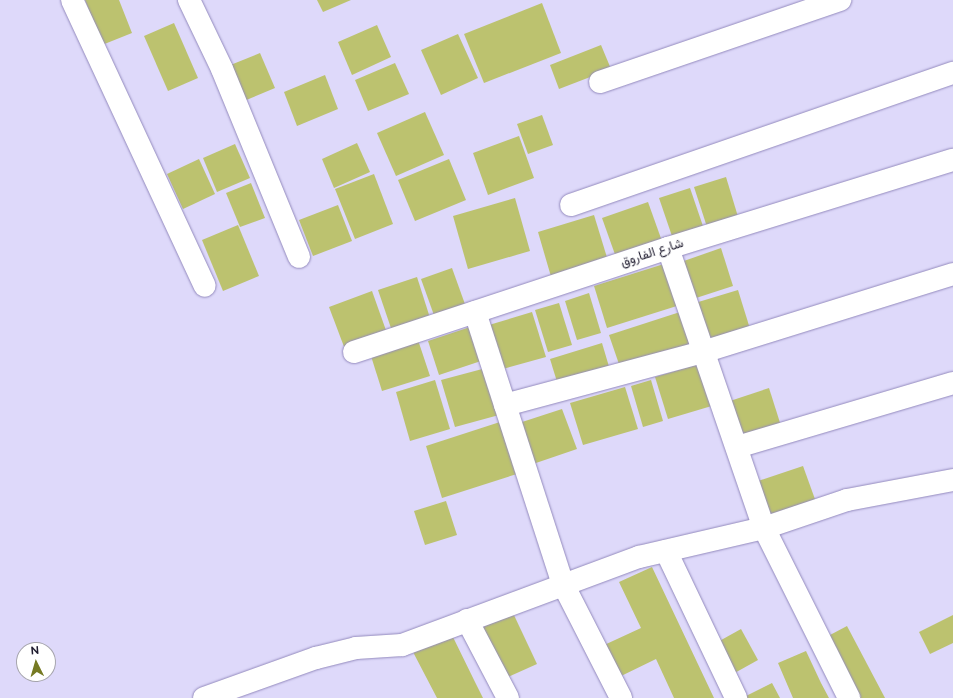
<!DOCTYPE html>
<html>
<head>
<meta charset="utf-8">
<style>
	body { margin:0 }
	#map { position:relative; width:953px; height:698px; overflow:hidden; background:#ded9fa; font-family:Raleway,Vazirmatn,sans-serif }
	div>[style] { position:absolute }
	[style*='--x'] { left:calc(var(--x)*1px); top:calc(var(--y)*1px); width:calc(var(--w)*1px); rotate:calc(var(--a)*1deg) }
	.building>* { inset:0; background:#bcc26f }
	.roads { filter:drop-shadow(0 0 1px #938abd) drop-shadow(0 0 1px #938abd) }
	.minor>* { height:22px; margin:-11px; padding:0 11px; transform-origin:11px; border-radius:11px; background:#fff }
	span { translate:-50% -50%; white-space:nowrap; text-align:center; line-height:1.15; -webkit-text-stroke:3px #fff; paint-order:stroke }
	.street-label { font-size:13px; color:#1f1c2f }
	.north { position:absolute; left:16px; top:642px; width:40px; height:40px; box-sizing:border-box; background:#fff; border:1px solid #a5a4ac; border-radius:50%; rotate:355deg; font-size:11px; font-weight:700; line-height:16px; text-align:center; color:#1f1c2f }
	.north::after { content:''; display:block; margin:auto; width:14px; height:18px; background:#767a23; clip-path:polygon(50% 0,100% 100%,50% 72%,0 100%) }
</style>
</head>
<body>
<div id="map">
	<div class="building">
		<div style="clip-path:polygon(85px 0,119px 0,132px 33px,102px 45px)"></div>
		<div style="clip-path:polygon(317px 0,351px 0,323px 12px)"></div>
		<div style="clip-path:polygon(542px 3px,561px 53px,484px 83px,464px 34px)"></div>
		<div style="clip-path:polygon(174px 23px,198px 78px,168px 91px,144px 36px)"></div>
		<div style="clip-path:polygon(377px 25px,391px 57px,352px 75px,338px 42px)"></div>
		<div style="clip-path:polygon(458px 34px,478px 78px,441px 95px,421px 50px)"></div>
		<div style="clip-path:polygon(601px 45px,611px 69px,559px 89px,550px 65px)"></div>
		<div style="clip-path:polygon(260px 53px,275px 88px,244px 101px,228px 66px)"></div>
		<div style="clip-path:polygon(395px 63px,409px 94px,368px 111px,355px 80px)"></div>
		<div style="clip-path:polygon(325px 75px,338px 109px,297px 126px,284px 92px)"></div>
		<div style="clip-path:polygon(425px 112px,444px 155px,396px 176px,377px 133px)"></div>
		<div style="clip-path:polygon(542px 115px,553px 145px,528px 154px,517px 124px)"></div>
		<div style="clip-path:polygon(519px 136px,534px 178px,488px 195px,473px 153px)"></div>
		<div style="clip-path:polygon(357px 143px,370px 172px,334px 188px,322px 159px)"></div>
		<div style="clip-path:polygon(235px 144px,250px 178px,217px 192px,203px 158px)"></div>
		<div style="clip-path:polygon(199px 159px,215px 194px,183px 209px,167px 174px)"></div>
		<div style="clip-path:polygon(449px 159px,466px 200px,415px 221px,398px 180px)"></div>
		<div style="clip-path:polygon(374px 174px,393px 224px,355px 239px,335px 189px)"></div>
		<div style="clip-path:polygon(726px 177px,739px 220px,708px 230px,694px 187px)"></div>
		<div style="clip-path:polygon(251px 183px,265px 218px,240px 227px,226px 193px)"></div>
		<div style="clip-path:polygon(690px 188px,705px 232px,674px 242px,659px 198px)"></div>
		<div style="clip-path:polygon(515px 198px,530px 251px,468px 269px,453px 216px)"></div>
		<div style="clip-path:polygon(648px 202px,663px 244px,617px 260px,602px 218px)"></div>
		<div style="clip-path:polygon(338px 205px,352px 241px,313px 256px,299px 220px)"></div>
		<div style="clip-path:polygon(594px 215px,609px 264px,552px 280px,538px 232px)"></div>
		<div style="clip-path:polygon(238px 225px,259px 276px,223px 291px,202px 240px)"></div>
		<div style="clip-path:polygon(721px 248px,733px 286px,693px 299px,681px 262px)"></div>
		<div style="clip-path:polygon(667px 263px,680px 305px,607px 328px,594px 286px)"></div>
		<div style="clip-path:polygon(452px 268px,466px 307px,435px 318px,421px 279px)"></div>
		<div style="clip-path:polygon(417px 277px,431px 321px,393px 334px,378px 290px)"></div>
		<div style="clip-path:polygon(738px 290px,751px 332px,708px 346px,695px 303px)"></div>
		<div style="clip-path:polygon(372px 291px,388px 336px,346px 352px,329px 307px)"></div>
		<div style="clip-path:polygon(589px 293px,601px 333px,577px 340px,565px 301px)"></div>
		<div style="clip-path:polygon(559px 303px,572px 345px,548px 352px,535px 310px)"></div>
		<div style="clip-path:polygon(532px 312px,546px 357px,503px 369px,489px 325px)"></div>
		<div style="clip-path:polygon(680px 312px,692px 348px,621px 370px,609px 335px)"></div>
		<div style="clip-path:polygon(470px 327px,481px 361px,439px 375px,428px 341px)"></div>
		<div style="clip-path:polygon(418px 340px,430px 376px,382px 391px,371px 356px)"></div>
		<div style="clip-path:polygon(602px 343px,610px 370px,558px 385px,550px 359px)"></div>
		<div style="clip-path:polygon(702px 363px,715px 405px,668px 419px,655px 377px)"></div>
		<div style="clip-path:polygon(486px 368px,499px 415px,455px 427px,441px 380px)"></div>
		<div style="clip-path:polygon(435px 380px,450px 429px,410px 441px,396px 392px)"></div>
		<div style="clip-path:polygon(651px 380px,663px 421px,643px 427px,631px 386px)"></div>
		<div style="clip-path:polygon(625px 387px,638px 429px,583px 445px,570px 403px)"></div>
		<div style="clip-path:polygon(769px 388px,782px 429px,743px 441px,730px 401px)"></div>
		<div style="clip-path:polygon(562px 409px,577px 449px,533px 464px,519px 423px)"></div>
		<div style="clip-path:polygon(503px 421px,520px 473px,442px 498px,426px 446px)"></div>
		<div style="clip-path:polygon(803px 466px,816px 502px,768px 519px,755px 482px)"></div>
		<div style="clip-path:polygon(446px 501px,457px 535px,425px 545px,414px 511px)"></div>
		<div style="clip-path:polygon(652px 567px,714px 698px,674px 698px,656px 659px,617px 678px,602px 646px,641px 628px,619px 582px)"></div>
		<div style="clip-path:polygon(513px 613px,537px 664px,495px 683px,472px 632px)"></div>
		<div style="clip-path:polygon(953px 615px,953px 643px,930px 654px,919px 632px)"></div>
		<div style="clip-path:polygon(847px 626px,885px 698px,844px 698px,813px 644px)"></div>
		<div style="clip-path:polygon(741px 629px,758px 660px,731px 675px,714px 644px)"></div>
		<div style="clip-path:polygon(451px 633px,475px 682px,483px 698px,437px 698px,413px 652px)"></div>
		<div style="clip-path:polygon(806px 651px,821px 683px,829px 698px,793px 698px,778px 663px)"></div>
		<div style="clip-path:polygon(772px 683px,780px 698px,742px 698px)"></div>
	</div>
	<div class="roads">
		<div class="minor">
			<div style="--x:72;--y:0;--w:315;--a:65.1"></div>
			<div style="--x:189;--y:0;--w:76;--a:64.4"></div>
			<div style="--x:222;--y:69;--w:203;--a:67.7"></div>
			<div style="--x:600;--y:82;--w:254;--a:-18.9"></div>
			<div style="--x:571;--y:205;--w:404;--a:-19.1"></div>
			<div style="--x:668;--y:248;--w:296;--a:71.1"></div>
			<div style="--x:764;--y:528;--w:190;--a:63.4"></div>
			<div style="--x:475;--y:312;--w:286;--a:72.1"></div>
			<div style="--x:563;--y:584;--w:128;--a:63"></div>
			<div style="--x:354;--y:352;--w:331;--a:-18.3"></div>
			<div style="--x:668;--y:248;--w:298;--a:-17.2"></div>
			<div style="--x:505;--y:405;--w:208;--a:-15"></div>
			<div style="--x:706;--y:351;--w:259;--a:-17.3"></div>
			<div style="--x:737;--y:447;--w:225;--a:-16.5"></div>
			<div style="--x:666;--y:551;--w:163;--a:64.5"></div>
			<div style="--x:467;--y:620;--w:88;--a:62.3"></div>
			<div style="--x:204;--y:698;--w:119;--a:-19.7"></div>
			<div style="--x:316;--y:658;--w:41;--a:-14"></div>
			<div style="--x:356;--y:648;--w:46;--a:-3.7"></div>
			<div style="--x:402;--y:645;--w:253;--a:-20.4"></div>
			<div style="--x:639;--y:557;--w:128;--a:-13.1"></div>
			<div style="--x:764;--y:528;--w:88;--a:-18.6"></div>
			<div style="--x:847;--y:500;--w:108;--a:-10.7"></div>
		</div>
	</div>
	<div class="street-label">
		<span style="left:652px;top:253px;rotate:-18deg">شارع الفاروق</span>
	</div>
	<div class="north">N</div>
</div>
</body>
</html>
